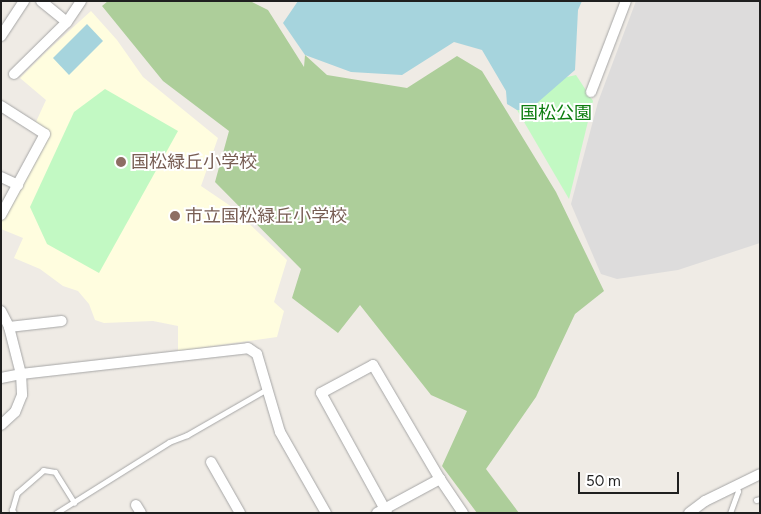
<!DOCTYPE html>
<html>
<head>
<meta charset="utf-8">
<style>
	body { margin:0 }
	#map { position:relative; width:761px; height:514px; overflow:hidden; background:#efebe5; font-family:Figtree,"Noto Sans JP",sans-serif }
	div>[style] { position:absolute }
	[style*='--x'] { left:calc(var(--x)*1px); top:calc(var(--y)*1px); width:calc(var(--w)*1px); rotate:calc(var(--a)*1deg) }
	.residential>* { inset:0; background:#dddcdc }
	.education>* { inset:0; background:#fffddf }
	.forest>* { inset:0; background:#adce9a }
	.park>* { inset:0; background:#c2f9c3 }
	.water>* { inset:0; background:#a6d4dd }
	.roads { filter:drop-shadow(0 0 1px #a6a6a6) drop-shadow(0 0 1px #a6a6a6) }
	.lane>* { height:5px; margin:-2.5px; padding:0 2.5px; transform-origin:2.5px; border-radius:2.5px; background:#fff }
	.street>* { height:10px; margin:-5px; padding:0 5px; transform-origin:5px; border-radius:5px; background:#fff }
	.dots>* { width:14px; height:14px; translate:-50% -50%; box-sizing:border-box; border:2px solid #fff; border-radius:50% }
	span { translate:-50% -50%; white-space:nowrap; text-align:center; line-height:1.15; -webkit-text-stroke:4px #fff; paint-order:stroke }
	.park-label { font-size:18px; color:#0d7d0f }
	.education-label { font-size:18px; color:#785e54 }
	.left { translate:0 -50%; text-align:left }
	.frame { position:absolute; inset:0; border:2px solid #1f1f1f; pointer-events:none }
	.scale { position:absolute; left:578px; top:472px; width:101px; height:22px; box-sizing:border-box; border:2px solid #1f1f1f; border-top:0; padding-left:6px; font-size:15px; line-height:18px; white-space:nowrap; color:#1f1f1f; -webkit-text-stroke:4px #fff; paint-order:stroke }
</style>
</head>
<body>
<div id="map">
	<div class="residential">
		<div style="clip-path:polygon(636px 1px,760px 1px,760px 243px,678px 270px,617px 279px,601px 274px,571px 204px,598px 102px)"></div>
	</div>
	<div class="education">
		<div style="clip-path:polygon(91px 11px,117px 40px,143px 77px,218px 138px,201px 186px,232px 207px,287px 260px,274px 302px,284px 311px,277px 337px,178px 351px,178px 326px,153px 321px,104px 323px,95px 320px,89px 304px,78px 291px,63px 286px,40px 269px,14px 258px,23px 238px,1px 229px,1px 216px,50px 135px,35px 124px,46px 100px,20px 78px,47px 51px)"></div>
	</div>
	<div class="forest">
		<div style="clip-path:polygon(108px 1px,250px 1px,268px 10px,304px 67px,305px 55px,327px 75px,407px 88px,457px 56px,482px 71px,556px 192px,604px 291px,575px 314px,536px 397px,486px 469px,519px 513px,477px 513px,442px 466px,467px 411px,431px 395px,360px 305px,338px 333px,292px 298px,301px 269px,215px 182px,229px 131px,163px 81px,102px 6px)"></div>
	</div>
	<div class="park">
		<div style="clip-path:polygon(576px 75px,593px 101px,569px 199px,506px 91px)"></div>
		<div style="clip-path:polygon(105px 89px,178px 131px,99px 273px,47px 244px,30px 207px,74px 112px)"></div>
	</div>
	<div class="water">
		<div style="clip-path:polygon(298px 1px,582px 1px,578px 10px,575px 70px,529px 110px,517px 110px,507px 104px,506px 91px,482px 50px,454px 42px,402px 75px,351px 72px,305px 55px,283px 23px)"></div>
		<div style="clip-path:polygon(87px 24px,103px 41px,69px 75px,53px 58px)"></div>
	</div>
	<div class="roads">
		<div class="lane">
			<div style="--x:756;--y:500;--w:4;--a:-14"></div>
			<div style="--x:14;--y:513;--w:4;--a:-124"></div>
			<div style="--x:12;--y:510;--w:18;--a:-74"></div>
			<div style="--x:17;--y:493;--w:35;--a:-41"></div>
			<div style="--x:43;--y:470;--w:12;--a:9"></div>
			<div style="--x:55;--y:472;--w:36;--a:58"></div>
			<div style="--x:56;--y:513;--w:133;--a:-32.1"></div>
			<div style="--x:169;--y:442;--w:19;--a:-21"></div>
			<div style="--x:187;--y:435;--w:92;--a:-29.9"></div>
			<div style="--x:730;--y:513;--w:23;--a:-70"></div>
			<div style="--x:738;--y:491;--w:6;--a:-108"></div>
		</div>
		<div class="street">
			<div style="--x:41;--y:1;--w:33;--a:39"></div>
			<div style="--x:1;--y:36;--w:42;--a:-56.7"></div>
			<div style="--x:14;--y:74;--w:74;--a:-44.5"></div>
			<div style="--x:67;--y:22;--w:25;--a:-56"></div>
			<div style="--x:591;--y:92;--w:97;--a:-69"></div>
			<div style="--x:1;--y:106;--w:52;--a:32.5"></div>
			<div style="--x:45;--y:134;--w:92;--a:118.5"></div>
			<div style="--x:1;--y:177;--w:19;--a:25"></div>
			<div style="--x:1;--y:311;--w:18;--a:63"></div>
			<div style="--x:9;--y:327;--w:49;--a:75.7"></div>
			<div style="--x:21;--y:374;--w:21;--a:87"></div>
			<div style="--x:22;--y:395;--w:18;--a:112"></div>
			<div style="--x:15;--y:412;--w:19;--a:137"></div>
			<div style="--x:9;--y:327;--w:53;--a:-6.5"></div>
			<div style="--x:1;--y:378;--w:20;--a:-11"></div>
			<div style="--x:21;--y:374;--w:228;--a:-6.5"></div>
			<div style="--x:248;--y:348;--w:11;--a:34"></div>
			<div style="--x:257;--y:354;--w:81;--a:73.6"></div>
			<div style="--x:280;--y:432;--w:93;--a:60.4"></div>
			<div style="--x:211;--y:462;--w:59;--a:60.4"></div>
			<div style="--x:136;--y:505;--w:9;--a:58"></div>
			<div style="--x:377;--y:513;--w:72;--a:-28.4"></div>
			<div style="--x:387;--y:513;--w:137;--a:-118.8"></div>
			<div style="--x:321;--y:393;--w:59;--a:-28.3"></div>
			<div style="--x:373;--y:365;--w:132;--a:59.6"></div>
			<div style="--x:440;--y:479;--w:41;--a:55.9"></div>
			<div style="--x:689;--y:513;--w:20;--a:-37"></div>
			<div style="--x:705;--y:501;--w:61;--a:-26.1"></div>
		</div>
	</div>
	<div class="dots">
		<div style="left:121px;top:162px;background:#8d6e63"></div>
		<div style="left:175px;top:216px;background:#8d6e63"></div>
	</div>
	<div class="park-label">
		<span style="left:556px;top:113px">国松公園</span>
	</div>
	<div class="education-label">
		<span class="left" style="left:131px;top:162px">国松緑丘小学校</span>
		<span class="left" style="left:185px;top:216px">市立国松緑丘小学校</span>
	</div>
	<div class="frame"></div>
	<div class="scale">50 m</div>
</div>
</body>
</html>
